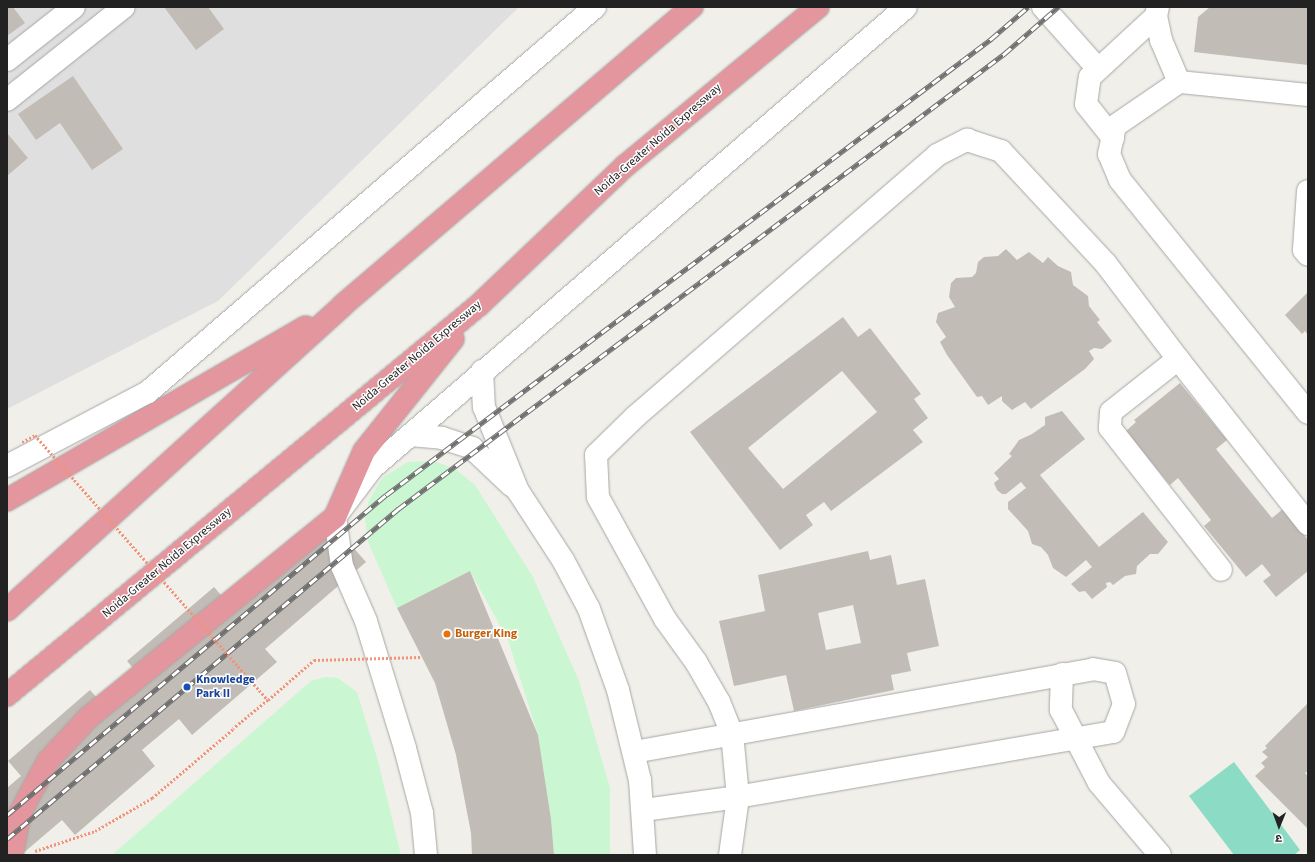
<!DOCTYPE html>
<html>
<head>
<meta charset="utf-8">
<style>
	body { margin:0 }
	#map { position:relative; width:1315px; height:862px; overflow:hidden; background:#f1efe9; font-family:"Source Sans 3","Noto Sans Devanagari",sans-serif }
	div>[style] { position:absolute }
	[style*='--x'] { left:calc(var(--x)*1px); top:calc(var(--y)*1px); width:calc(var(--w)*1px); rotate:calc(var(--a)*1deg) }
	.residential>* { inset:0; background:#e0dfdf }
	.park>* { inset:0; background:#caf7d2 }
	.pitch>* { inset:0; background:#8cdbc5 }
	.building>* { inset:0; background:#c2bcb6 }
	.path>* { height:2.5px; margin-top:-1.25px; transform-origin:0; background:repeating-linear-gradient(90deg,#f29279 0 2px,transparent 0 4px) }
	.roads { filter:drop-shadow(0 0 1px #a6a6a6) drop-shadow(0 0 1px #a6a6a6) }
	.minor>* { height:22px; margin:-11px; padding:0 11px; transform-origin:11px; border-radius:11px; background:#fff }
	.highway>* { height:22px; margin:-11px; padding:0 11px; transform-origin:11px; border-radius:11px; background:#e3969d }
	.rail>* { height:4.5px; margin-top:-2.25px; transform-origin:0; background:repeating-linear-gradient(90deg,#fff 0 9px,#707070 0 18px); box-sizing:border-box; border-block:1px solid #707070 }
	.path-bridge>* { height:2.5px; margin-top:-1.25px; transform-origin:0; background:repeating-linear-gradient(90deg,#f29279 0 2px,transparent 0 4px) }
	.dots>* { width:11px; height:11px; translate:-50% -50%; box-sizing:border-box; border:2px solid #fff; border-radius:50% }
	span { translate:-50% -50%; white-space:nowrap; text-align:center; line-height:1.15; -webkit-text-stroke:3px #fff; paint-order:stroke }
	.street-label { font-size:12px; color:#222 }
	.food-label { font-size:12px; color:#c56008; font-weight:700 }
	.left { translate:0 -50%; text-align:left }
	.transit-label { font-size:12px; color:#164399; font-weight:700 }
	.frame { position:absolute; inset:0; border:8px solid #222; pointer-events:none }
	.north { position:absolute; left:1259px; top:806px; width:40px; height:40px; -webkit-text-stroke:3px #fff; paint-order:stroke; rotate:181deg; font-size:11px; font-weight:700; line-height:16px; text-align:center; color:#222 }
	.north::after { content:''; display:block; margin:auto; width:14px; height:18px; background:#222; clip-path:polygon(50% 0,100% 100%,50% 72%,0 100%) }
</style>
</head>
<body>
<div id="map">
	<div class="residential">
		<div style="clip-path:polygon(7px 7px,519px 7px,218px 301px,7px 409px)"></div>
	</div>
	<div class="park">
		<div style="clip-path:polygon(434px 461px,455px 469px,475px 485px,533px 577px,579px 681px,610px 788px,610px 855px,554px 855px,551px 819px,538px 735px,508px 640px,470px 571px,397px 608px,368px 542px,365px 517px,369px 500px,383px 477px,408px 462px)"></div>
		<div style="clip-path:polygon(325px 677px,338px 678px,357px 692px,378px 761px,401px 855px,112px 855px,311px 681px)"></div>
	</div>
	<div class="pitch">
		<div style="clip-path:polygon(1234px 762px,1300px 850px,1294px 855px,1234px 855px,1189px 796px)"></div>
	</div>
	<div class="building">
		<div style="clip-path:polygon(7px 7px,13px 7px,25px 23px,7px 36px)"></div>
		<div style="clip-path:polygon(164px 7px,208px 7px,224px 29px,196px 50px)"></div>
		<div style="clip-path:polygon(1210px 7px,1308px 7px,1308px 65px,1194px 52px,1198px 17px)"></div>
		<div style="clip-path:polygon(73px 76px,123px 149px,92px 170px,60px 123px,36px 140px,18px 114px)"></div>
		<div style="clip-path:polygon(7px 133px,28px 158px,7px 176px)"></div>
		<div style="clip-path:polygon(1006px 249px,1017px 260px,1029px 252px,1043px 263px,1048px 257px,1058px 266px,1071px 272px,1073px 285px,1088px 296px,1089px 306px,1100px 320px,1097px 322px,1112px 341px,1102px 349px,1094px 348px,1089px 351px,1094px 359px,1085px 369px,1031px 409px,1025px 402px,1012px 410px,1002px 401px,1002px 396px,988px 405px,982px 396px,977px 397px,947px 355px,940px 342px,946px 337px,936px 322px,938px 313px,955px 307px,949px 297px,951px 283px,956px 278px,972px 277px,976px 273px,978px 262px,984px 257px,998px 256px)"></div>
		<div style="clip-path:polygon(1307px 293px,1308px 294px,1308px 335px,1305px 331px,1302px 334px,1285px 315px)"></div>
		<div style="clip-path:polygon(evenodd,843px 317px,858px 337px,870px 328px,921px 394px,914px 399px,928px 418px,913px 430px,923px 442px,831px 511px,824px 502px,806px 515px,813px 525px,780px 550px,690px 432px,843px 317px,842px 371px,877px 412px,783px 489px,748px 448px,842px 371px)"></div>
		<div style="clip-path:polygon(1180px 383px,1227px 440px,1216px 449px,1272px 518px,1283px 509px,1308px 540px,1308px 571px,1276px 597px,1263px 581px,1271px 575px,1262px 564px,1246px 577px,1204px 526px,1211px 520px,1178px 478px,1170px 485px,1126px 431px,1136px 422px,1134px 420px)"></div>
		<div style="clip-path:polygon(1062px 411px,1085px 439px,1040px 475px,1099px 547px,1143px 512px,1168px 542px,1158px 554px,1150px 554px,1137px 566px,1136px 574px,1125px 576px,1113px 585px,1110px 582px,1106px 583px,1107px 587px,1092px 599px,1085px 591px,1079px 592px,1071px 584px,1092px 567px,1086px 560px,1066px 577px,1053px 568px,1048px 555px,1041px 547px,1032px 544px,1028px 531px,1008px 509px,1008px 502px,1026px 488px,1021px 482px,1006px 494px,1002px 494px,997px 490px,994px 483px,999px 479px,994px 473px,1012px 456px,1009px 454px,1019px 440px,1032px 434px,1045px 425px,1045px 417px)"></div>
		<div style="clip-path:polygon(327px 518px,366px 562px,265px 649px,277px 662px,192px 735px,179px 719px,142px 750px,155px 766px,75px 835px,62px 820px,21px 855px,7px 855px,7px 788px,21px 776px,8px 761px,90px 690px,104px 706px,139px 675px,127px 661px,214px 587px,228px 603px)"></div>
		<div style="clip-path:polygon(evenodd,868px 551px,870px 560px,891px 555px,897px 585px,925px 579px,939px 646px,907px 653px,911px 671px,891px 675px,894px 690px,794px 711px,786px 675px,734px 686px,719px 621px,765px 611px,758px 575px,868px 551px,853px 605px,861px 643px,826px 650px,818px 613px,853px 605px)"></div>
		<div style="clip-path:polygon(470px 571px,538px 735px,551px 819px,554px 855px,472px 855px,471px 833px,456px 755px,435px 683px,397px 608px)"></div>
		<div style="clip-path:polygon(1308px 703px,1308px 771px,1305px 773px,1308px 776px,1308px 829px,1255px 776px,1265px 767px,1261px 763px,1268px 757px,1262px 752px,1267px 748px,1265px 746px)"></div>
	</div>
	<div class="path">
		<div style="--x:35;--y:851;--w:63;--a:-18.4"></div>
		<div style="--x:95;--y:831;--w:66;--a:-30.1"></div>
		<div style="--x:152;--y:798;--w:106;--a:-40.4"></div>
	</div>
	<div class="roads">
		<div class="minor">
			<div style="--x:1043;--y:7;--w:83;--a:48.4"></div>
			<div style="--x:1158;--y:7;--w:9;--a:103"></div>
			<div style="--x:1156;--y:16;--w:25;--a:78"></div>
			<div style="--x:1161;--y:40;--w:46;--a:66.8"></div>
			<div style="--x:7;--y:60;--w:85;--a:-38.3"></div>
			<div style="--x:1308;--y:95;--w:130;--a:-174.2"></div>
			<div style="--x:1179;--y:82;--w:78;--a:145.5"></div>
			<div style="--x:1115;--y:126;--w:29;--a:102"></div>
			<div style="--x:1109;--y:154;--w:28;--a:67"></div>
			<div style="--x:1120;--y:180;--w:299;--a:51.1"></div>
			<div style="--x:7;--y:100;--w:149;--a:-38.5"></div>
			<div style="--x:1113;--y:138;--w:43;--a:-128.5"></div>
			<div style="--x:1086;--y:104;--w:27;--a:-82"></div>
			<div style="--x:1090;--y:77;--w:90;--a:-42.7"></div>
			<div style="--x:1308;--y:191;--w:59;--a:93.9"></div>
			<div style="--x:1304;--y:250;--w:6;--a:51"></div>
			<div style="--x:1178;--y:359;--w:210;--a:51.8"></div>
			<div style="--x:482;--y:371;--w:36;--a:87"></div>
			<div style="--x:484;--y:407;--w:91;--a:68"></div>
			<div style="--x:518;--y:491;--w:82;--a:56.9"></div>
			<div style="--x:563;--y:560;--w:55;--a:62"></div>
			<div style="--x:589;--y:609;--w:86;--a:70.3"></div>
			<div style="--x:618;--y:690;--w:93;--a:76.3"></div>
			<div style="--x:640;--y:780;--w:75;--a:86.2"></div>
			<div style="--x:410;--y:435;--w:32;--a:5"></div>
			<div style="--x:442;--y:438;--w:32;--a:18"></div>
			<div style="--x:472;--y:448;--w:55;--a:43.5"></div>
			<div style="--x:7;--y:466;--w:159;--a:-27.7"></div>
			<div style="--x:148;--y:392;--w:590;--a:-40.74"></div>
			<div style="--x:1062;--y:674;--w:36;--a:92"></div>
			<div style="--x:1061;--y:710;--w:82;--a:62.5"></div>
			<div style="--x:1099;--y:783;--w:94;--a:49.7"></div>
			<div style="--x:634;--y:752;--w:466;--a:-10.2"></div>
			<div style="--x:1093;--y:669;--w:22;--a:10"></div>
			<div style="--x:1115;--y:673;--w:32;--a:74"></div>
			<div style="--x:1124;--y:704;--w:30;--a:111"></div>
			<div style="--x:1113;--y:732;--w:381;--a:170.2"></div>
			<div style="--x:738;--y:797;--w:96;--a:172.2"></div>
			<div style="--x:426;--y:855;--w:42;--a:-95.4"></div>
			<div style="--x:422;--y:813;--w:67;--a:-104.7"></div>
			<div style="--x:405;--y:748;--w:133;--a:-107.1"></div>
			<div style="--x:366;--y:621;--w:60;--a:-113.6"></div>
			<div style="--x:342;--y:566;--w:49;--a:-98.1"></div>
			<div style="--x:335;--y:517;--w:61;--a:-52.9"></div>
			<div style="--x:372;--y:468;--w:705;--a:-40.8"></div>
			<div style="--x:730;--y:855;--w:59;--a:-82.1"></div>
			<div style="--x:738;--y:797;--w:63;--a:-95.4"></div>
			<div style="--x:732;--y:734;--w:35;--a:-112"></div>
			<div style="--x:719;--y:702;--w:46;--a:-119.9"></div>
			<div style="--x:696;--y:662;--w:53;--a:-125.8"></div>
			<div style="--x:665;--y:619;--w:139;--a:-118.8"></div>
			<div style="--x:598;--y:497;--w:42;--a:-92.7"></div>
			<div style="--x:596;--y:455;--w:56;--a:-44.3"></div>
			<div style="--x:636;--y:416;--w:398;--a:-40.9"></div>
			<div style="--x:937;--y:155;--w:34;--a:-27"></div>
			<div style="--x:967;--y:140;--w:36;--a:18"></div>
			<div style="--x:1001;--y:151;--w:154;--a:47.1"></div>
			<div style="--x:1106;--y:264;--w:119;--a:52.8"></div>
			<div style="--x:1178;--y:359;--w:85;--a:141.7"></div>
			<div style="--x:1111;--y:412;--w:16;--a:94"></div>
			<div style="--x:1110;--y:428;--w:180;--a:52"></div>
		</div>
		<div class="highway">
			<div style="--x:7;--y:500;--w:345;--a:-30.1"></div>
			<div style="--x:7;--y:610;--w:454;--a:-42.2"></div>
			<div style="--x:343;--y:305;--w:459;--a:-40.5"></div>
			<div style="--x:7;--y:695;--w:612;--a:-39.57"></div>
			<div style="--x:479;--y:305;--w:202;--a:-43.6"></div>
			<div style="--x:625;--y:166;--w:250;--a:-39.5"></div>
			<div style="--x:12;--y:855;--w:43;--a:-79.2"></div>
			<div style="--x:20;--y:813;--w:59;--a:-61.7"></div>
			<div style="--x:48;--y:761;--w:60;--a:-47"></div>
			<div style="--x:89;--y:717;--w:317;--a:-39.1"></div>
			<div style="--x:335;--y:517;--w:72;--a:-66.3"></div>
			<div style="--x:364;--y:451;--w:143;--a:-51.5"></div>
		</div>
	</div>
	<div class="rail">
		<div style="--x:7;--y:815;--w:496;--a:-40.2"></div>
		<div style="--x:386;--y:495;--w:758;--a:-37.01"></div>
		<div style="--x:991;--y:39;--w:49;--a:-40.9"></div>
		<div style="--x:7;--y:839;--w:512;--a:-40.16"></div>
		<div style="--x:398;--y:509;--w:758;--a:-36.9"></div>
		<div style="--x:1004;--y:54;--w:72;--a:-41"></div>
	</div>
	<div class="path-bridge">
		<div style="--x:22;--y:442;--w:15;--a:-28"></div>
		<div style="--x:35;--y:435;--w:353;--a:48.7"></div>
		<div style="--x:268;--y:700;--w:45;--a:140.4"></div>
		<div style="--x:268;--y:700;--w:61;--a:-41"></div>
		<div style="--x:314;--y:660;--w:107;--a:-1.6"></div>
	</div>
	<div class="dots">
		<div style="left:447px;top:634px;background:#e8710a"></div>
		<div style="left:187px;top:687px;background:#1a4fb4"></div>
	</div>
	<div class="street-label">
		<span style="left:658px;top:140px;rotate:-41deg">Noida-Greater Noida Expressway</span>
		<span style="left:417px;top:356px;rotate:-40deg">Noida-Greater Noida Expressway</span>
		<span style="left:167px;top:563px;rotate:-40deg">Noida-Greater Noida Expressway</span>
	</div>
	<div class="food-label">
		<span class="left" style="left:455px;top:634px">Burger King</span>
	</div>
	<div class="transit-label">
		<span class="left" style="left:196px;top:687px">Knowledge<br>Park II</span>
	</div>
	<div class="frame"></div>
	<div class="north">उ</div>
</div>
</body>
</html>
